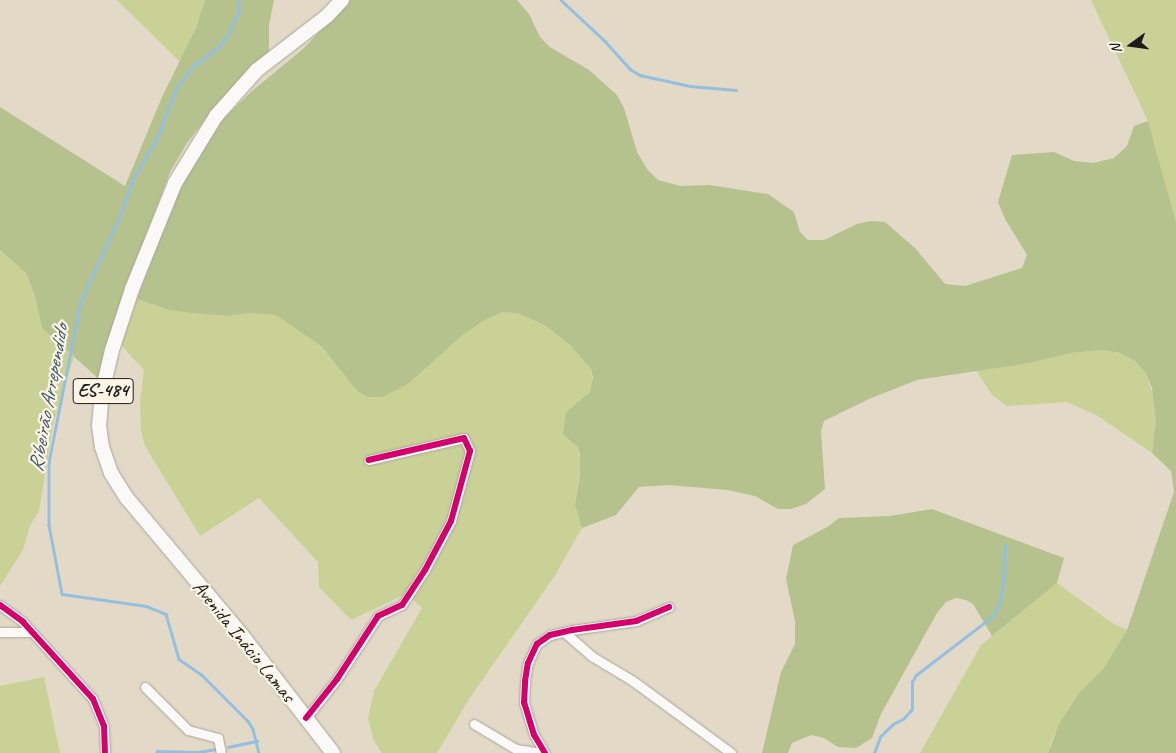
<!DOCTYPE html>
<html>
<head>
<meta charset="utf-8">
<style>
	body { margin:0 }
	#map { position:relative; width:1176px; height:753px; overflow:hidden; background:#e2dac7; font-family:Caveat,sans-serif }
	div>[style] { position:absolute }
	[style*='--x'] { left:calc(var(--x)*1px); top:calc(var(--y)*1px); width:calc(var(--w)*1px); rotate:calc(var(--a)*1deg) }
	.green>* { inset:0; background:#cad196 }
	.forest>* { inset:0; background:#b5c28e }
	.stream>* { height:2.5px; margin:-1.25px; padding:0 1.25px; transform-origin:1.25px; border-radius:1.25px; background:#96bfdf }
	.roads { filter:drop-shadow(0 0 1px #aaa599) drop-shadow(0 0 1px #aaa599) }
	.street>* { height:9px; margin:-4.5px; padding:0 4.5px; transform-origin:4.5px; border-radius:4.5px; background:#fbf9f7 }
	.primary>* { height:14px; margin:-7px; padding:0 7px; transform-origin:7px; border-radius:7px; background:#fbf9f7 }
	.cycleway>* { height:6px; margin:-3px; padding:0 3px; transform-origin:3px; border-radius:3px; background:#d6006c }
	span { translate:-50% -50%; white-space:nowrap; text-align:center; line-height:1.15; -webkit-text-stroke:4.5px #fcf5e5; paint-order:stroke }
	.shield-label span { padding:1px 4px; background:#fcf5e5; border:1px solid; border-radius:4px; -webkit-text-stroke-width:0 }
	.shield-label { font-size:19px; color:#1c1c1c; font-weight:700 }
	.street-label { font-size:20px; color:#1c1c1c }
	.water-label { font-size:21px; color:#40586e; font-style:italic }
	.north { position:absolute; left:1106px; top:20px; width:50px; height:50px; -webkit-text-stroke:4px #fcf5e5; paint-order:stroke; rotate:256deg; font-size:14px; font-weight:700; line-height:20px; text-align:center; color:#1c1c1c }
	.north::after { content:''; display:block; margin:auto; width:18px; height:22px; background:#1c1c1c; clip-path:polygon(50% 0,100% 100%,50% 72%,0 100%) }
</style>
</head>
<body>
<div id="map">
	<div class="green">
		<div style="clip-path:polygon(117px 0,205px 0,201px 15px,181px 63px)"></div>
		<div style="clip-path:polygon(1091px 0,1176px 0,1176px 222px,1148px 121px)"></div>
		<div style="clip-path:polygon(0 250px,26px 273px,35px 296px,42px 328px,74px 357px,53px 425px,39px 511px,30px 526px,23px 550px,0 586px)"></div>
		<div style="clip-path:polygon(137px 299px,169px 310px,190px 313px,227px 316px,249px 313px,276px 315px,322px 347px,357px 391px,382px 397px,408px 384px,463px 335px,483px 321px,503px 312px,520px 314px,546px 326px,570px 345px,591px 369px,593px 385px,590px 392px,582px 399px,572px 440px,577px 446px,581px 465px,575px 505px,582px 528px,554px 577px,469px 699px,437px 753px,382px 753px,374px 741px,368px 718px,374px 691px,422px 608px,406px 594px,351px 620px,319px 587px,318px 562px,259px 498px,200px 536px,145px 446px,141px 431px,140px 401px,144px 370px,121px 345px)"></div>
		<div style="clip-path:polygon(1103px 350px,1120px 353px,1135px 361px,1145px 372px,1155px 400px,1156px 420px,1152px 453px,1098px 416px,1067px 402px,1007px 406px,992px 395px,976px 370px,1029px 363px,1071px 353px)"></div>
		<div style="clip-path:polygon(1057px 583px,1112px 623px,1127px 630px,1103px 669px,1079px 693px,1052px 739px,1048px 753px,920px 753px,981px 645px)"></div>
		<div style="clip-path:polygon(44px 677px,60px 753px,0 753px,0 686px)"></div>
	</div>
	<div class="forest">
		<div style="clip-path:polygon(205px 0,274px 0,269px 25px,269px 54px,208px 116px,187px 143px,170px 172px,141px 249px,100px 380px,42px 328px,35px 296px,26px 273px,0 250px,0 107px,125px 186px,162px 97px,196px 28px)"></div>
		<div style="clip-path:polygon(350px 0,517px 0,529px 14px,540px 37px,550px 47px,589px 70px,617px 95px,624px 108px,637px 152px,647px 169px,658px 180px,681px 186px,709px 185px,768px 194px,794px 212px,800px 232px,808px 240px,824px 240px,857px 224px,871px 221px,885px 222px,915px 248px,945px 284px,965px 286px,1022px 268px,1027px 255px,1005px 219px,998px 202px,1012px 155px,1054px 152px,1074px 161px,1093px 163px,1114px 158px,1127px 146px,1134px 126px,1148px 121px,1176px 222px,1176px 753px,1048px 753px,1059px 724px,1079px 693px,1103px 669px,1127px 630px,1174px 492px,1171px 471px,1152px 453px,1156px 420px,1152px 388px,1145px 372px,1135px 361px,1120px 353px,1103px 350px,1071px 353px,1029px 363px,917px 380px,869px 399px,824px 421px,821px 431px,825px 489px,806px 504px,791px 509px,778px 509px,755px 496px,728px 490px,668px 485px,639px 487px,616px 515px,582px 528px,575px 505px,580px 475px,580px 455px,577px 446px,563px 434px,566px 412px,590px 392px,593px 378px,591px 369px,570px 345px,546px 326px,520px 314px,503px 312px,483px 321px,463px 335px,408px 384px,383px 397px,368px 397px,357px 391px,322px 347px,276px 315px,249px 313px,227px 316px,190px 313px,169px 310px,137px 299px,183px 177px,218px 124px,252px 91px,303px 49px)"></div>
		<div style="clip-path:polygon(932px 509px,1064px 558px,1057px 583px,992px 636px,973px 604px,966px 600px,956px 598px,946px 602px,937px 613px,881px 714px,872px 738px,856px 748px,838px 747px,824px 738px,811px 735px,792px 743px,788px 753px,762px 753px,781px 672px,795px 644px,795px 621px,786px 579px,793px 545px,829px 526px,839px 518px,890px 516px)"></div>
	</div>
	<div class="stream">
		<div style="--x:239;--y:0;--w:12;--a:90"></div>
		<div style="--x:239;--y:12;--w:26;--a:115"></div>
		<div style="--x:228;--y:36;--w:16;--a:130"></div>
		<div style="--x:218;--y:48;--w:31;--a:143"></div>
		<div style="--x:193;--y:67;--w:26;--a:127"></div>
		<div style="--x:177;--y:88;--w:57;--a:111.6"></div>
		<div style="--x:156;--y:141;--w:43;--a:120.7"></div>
		<div style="--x:134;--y:178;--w:47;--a:110"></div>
		<div style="--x:118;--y:222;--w:87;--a:115.1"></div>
		<div style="--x:81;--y:301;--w:165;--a:101.2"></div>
		<div style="--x:49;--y:463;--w:62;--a:90"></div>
		<div style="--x:49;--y:525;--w:70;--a:79.3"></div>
		<div style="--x:62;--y:594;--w:85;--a:8.1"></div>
		<div style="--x:146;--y:606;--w:22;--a:22"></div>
		<div style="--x:166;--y:614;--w:47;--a:73.9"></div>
		<div style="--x:179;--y:659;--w:28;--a:35"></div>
		<div style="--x:202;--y:675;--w:65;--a:45"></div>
		<div style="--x:248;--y:721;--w:9;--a:58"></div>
		<div style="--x:253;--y:729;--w:25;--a:76"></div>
		<div style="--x:561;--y:0;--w:60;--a:43"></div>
		<div style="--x:605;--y:41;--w:38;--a:48"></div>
		<div style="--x:630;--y:69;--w:12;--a:31"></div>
		<div style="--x:640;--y:75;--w:51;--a:12.4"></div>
		<div style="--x:690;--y:86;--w:46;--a:5"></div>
		<div style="--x:228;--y:747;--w:30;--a:-12"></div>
		<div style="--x:156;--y:753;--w:2;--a:-63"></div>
		<div style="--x:157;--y:751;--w:41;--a:1.4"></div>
		<div style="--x:198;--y:752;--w:18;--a:-9"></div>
		<div style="--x:874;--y:753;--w:17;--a:-69"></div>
		<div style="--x:880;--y:737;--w:18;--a:-45"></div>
		<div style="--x:893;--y:724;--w:11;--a:-27"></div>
		<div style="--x:903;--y:719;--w:13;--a:-48"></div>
		<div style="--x:912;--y:709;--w:27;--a:-90"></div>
		<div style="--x:912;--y:682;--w:8;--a:-60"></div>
		<div style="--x:916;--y:675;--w:97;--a:-37.5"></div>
		<div style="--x:993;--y:616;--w:16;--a:-63"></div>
		<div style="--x:1000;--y:602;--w:19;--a:-81"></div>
		<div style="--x:1003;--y:583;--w:38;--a:-87"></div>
	</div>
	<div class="roads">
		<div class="street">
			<div style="--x:0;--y:605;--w:29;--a:36"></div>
			<div style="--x:23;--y:622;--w:104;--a:47.7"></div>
			<div style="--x:93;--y:699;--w:29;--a:68"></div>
			<div style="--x:104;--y:726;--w:27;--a:88"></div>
			<div style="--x:0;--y:632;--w:31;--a:0"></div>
			<div style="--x:564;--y:632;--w:38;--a:41"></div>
			<div style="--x:593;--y:657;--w:47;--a:31"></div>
			<div style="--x:633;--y:681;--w:122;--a:36.3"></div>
			<div style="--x:145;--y:687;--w:61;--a:45"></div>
			<div style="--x:188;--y:730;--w:31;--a:15"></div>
			<div style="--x:218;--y:738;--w:15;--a:79"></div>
			<div style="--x:306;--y:718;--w:50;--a:-51.5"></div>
			<div style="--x:337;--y:679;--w:75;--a:-56.9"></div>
			<div style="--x:378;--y:616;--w:26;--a:-25"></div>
			<div style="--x:402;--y:605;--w:42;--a:-56.7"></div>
			<div style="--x:425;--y:570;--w:55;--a:-62"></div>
			<div style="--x:451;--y:521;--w:73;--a:-74.8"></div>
			<div style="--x:470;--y:451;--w:14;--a:-115"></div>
			<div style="--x:464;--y:438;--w:98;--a:167"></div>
			<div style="--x:474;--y:724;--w:49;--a:30.8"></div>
			<div style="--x:516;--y:749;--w:25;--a:9"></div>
			<div style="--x:545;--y:753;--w:21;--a:-121"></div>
			<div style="--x:534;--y:735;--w:34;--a:-107"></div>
			<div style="--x:524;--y:703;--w:22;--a:-87"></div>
			<div style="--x:525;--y:681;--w:18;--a:-81"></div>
			<div style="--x:528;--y:663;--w:21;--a:-65"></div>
			<div style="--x:537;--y:644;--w:16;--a:-35"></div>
			<div style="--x:550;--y:635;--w:23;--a:-13"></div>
			<div style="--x:572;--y:630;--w:65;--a:-8"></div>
			<div style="--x:636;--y:621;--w:36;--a:-23"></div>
		</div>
		<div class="primary">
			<div style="--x:333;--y:753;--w:150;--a:-127.7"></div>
			<div style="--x:241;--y:634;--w:179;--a:-130"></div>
			<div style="--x:126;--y:497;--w:28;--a:-122"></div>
			<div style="--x:111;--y:473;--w:28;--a:-109"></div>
			<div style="--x:102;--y:447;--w:21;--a:-98"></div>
			<div style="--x:99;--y:426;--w:34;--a:-85"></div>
			<div style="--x:102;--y:392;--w:43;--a:-76.6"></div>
			<div style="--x:112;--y:350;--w:64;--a:-71.8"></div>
			<div style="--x:132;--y:289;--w:114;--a:-67.9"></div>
			<div style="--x:175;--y:183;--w:79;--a:-58.5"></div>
			<div style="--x:216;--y:116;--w:62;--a:-48.3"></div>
			<div style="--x:257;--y:70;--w:88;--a:-37.6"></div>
			<div style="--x:327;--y:16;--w:22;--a:-47"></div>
		</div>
	</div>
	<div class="cycleway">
		<div style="--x:0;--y:605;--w:29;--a:36"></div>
		<div style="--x:23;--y:622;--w:104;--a:47.7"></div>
		<div style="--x:93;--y:699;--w:29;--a:68"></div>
		<div style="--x:104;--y:726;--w:27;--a:88"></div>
		<div style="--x:306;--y:718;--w:50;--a:-51.5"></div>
		<div style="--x:337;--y:679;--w:75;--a:-56.9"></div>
		<div style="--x:378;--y:616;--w:26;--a:-25"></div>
		<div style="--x:402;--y:605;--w:42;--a:-56.7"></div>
		<div style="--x:425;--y:570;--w:55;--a:-62"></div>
		<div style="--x:451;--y:521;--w:73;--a:-74.8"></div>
		<div style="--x:470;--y:451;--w:14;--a:-115"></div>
		<div style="--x:464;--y:438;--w:98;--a:167"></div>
		<div style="--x:545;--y:753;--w:21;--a:-121"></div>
		<div style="--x:534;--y:735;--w:34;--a:-107"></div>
		<div style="--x:524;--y:703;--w:22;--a:-87"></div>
		<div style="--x:525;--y:681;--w:18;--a:-81"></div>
		<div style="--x:528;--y:663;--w:21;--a:-65"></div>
		<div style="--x:537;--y:644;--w:16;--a:-35"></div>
		<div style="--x:550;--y:635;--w:23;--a:-13"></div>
		<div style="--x:572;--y:630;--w:65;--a:-8"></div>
		<div style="--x:636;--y:621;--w:36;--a:-23"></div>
	</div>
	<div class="shield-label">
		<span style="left:103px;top:391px">ES-484</span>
	</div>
	<div class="street-label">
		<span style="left:244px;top:641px;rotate:51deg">Avenida Inácio Lamas</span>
	</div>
	<div class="water-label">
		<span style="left:48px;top:398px;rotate:-80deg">Ribeirão Arrependido</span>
	</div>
	<div class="north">N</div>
</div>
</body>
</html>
